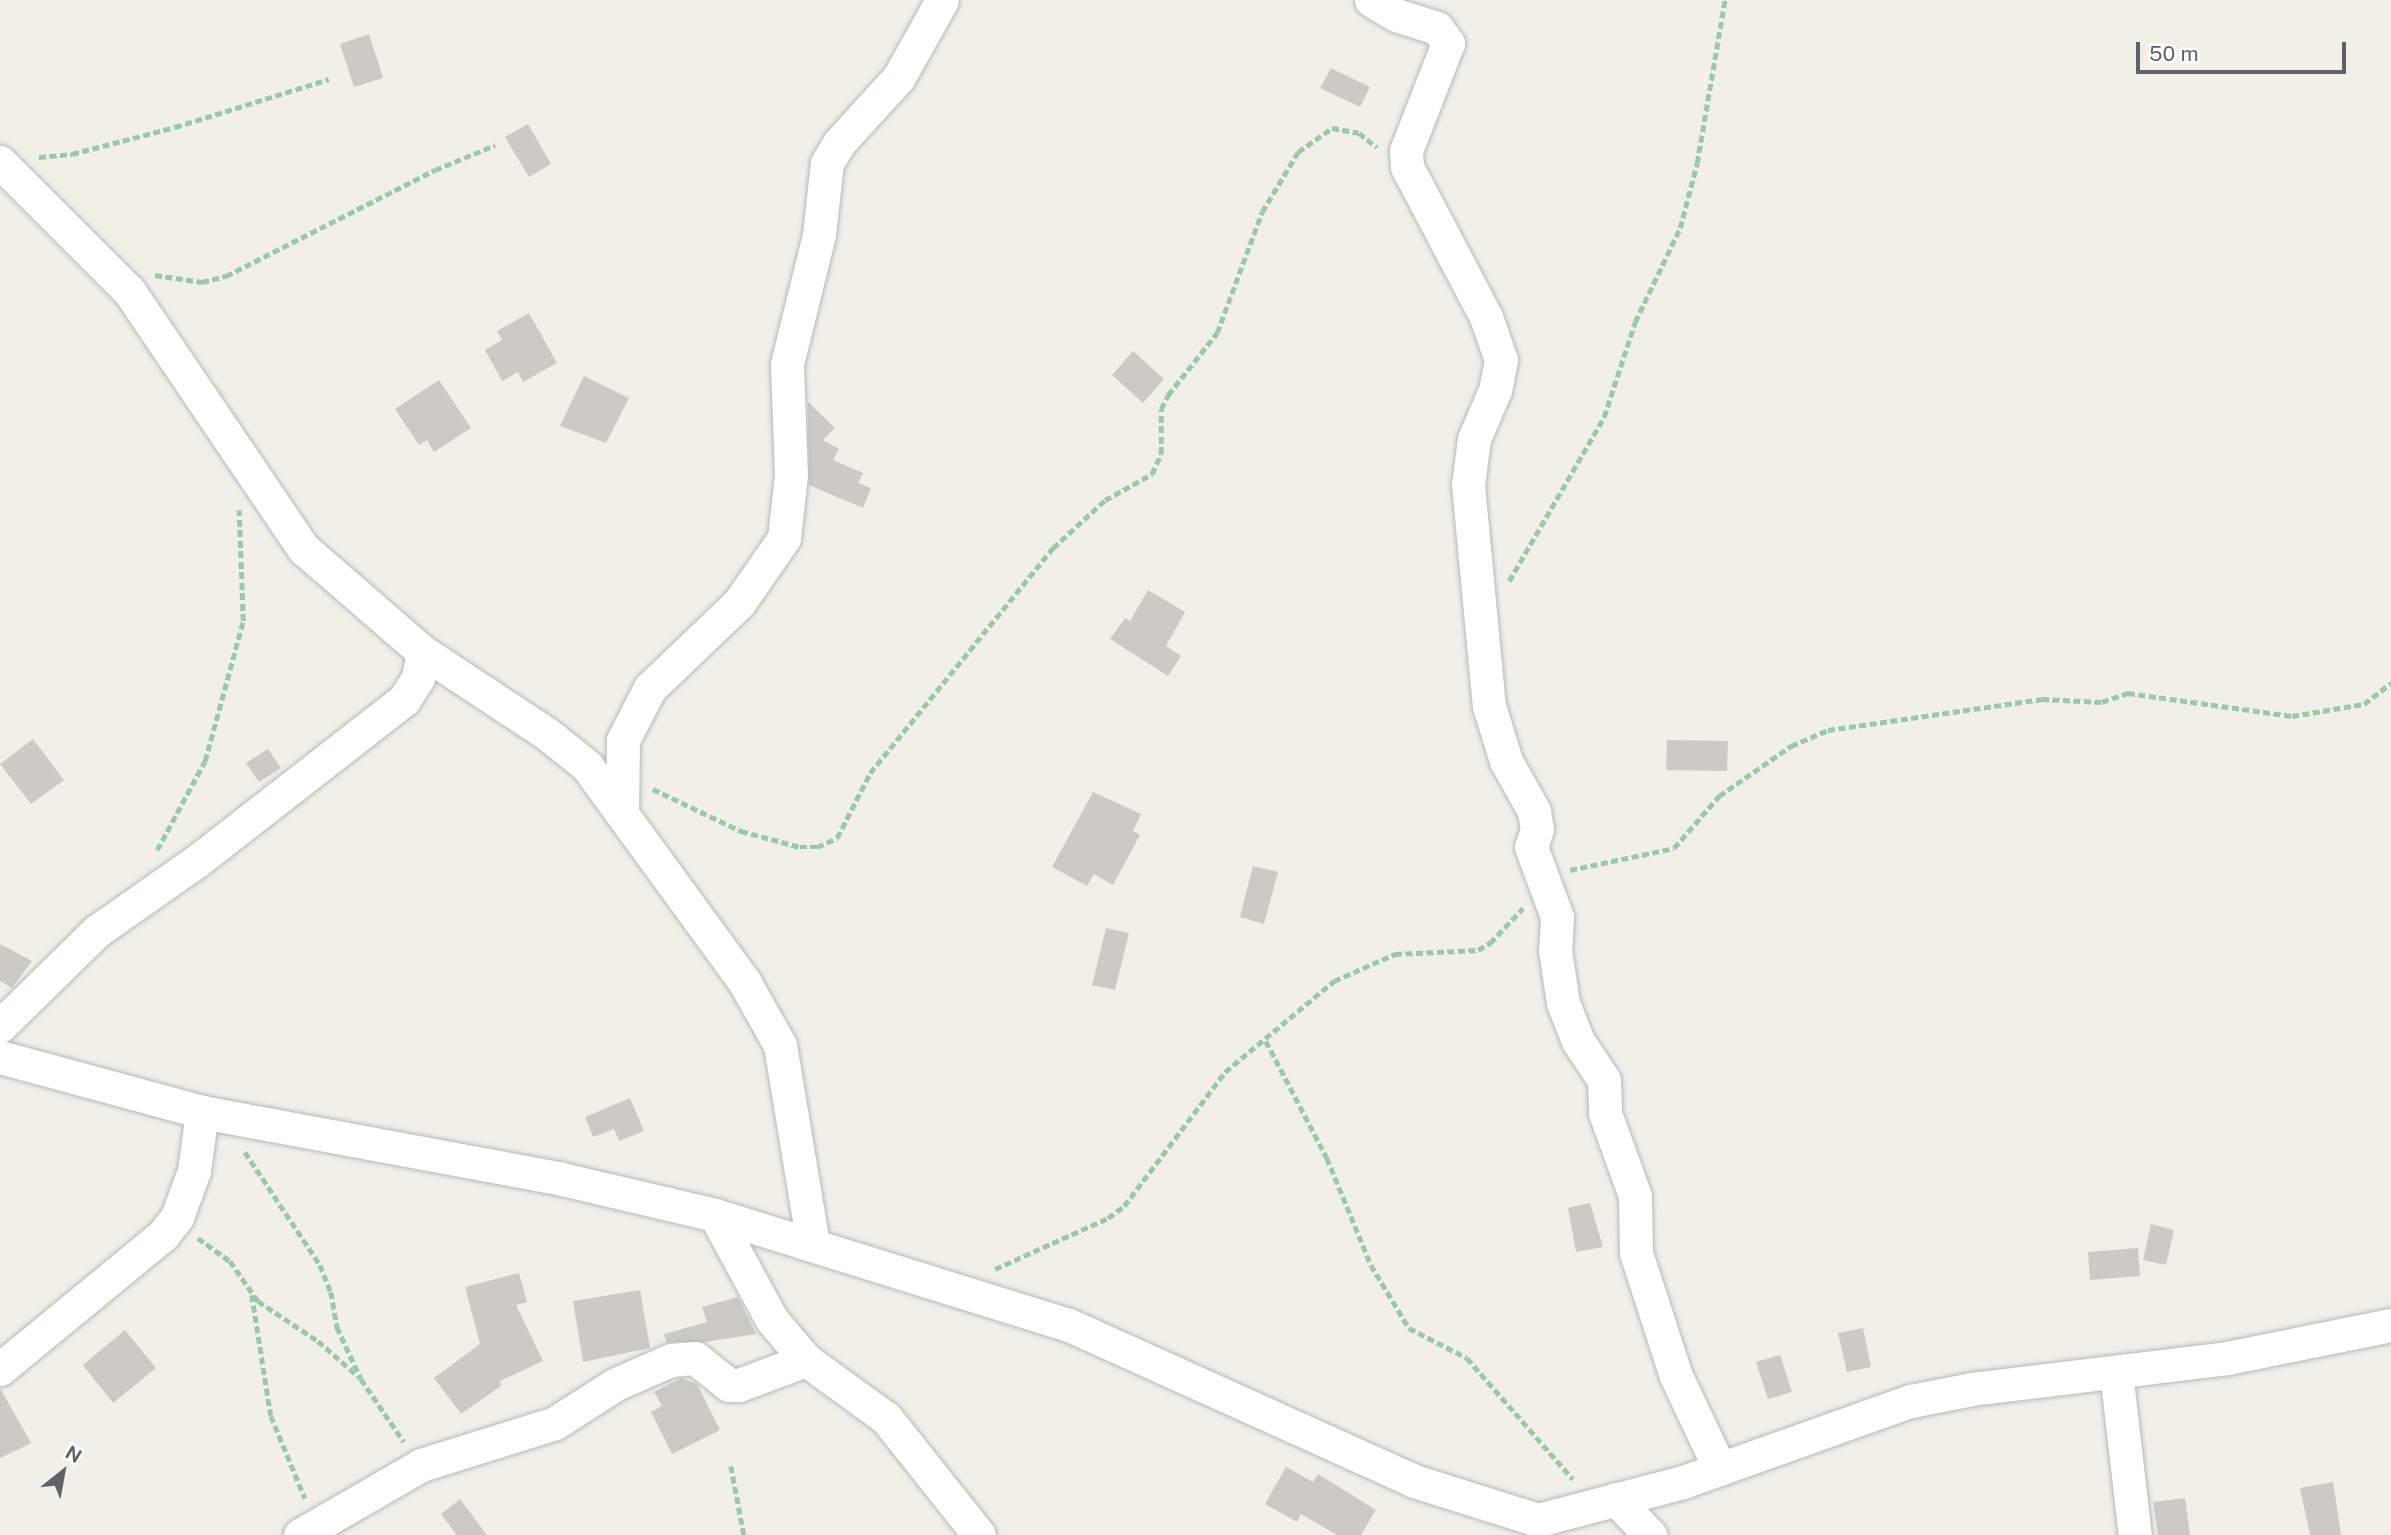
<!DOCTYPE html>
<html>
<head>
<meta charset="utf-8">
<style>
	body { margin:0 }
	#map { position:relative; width:2391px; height:1535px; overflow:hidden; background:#f1efe8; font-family:"Public Sans",sans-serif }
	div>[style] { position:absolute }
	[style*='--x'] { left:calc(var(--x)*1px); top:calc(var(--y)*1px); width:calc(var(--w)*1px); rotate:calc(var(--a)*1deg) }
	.building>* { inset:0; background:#cccac5 }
	.path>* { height:4.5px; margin-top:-2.25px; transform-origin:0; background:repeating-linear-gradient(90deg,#9cc7a9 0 7px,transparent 0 10.5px) }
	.roads { filter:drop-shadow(0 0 2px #b5b8bc) drop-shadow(0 0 2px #b5b8bc) }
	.street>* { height:33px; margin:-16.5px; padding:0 16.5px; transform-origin:16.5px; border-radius:16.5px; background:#fff }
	span { translate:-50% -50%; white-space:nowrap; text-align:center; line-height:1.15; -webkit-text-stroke:5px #fff; paint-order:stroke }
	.north { position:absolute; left:28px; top:1437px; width:70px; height:70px; -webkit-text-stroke:5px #fff; paint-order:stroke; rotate:31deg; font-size:19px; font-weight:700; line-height:28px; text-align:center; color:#5f6368 }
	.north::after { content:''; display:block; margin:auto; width:24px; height:32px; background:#5f6368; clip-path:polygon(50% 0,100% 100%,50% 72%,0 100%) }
	.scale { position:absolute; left:2136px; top:42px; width:210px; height:32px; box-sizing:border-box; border:4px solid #5f6368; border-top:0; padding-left:9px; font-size:21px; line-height:24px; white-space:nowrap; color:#5f6368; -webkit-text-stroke:5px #fff; paint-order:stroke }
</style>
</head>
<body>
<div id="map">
	<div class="building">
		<div style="clip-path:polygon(369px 34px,383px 78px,354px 87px,340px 44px)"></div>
		<div style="clip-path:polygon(1331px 68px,1370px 87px,1360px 107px,1320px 88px)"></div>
		<div style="clip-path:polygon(528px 124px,551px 164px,529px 177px,505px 137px)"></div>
		<div style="clip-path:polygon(529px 313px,557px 363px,523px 382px,518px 372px,502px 381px,485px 350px,502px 340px,497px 331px)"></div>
		<div style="clip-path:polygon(1133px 351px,1164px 379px,1143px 403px,1112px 375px)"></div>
		<div style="clip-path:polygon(584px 376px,629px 398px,606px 443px,560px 426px)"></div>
		<div style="clip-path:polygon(439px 380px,471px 428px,434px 452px,427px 440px,419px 445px,395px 409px)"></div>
		<div style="clip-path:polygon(808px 402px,835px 428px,823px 440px,839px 449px,833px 460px,863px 473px,858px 483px,871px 488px,863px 508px,809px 485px)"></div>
		<div style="clip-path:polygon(1148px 590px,1185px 612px,1166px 646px,1181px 656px,1168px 676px,1110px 639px,1125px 618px,1130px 621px)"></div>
		<div style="clip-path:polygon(33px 739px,64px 780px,31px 804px,0 764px)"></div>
		<div style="clip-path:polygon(1667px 740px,1728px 741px,1727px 771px,1666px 770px)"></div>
		<div style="clip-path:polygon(268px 749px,281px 768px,259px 782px,246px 763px)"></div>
		<div style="clip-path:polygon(1093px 792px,1141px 814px,1133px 831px,1140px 835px,1113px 885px,1094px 874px,1087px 886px,1052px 867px)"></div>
		<div style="clip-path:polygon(1253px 866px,1278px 872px,1264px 924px,1240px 917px)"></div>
		<div style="clip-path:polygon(1106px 928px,1129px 933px,1115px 990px,1092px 985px)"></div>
		<div style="clip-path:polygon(0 944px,32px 961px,12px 988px,0 981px)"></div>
		<div style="clip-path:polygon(630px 1098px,644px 1131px,619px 1141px,614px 1129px,593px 1137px,585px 1117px)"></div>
		<div style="clip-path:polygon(1590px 1203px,1603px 1247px,1576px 1252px,1568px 1208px)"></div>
		<div style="clip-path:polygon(2151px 1224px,2174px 1230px,2166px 1265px,2143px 1260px)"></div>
		<div style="clip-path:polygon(2138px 1248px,2140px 1276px,2090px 1280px,2088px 1252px)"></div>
		<div style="clip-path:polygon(519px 1273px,527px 1302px,516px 1305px,543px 1361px,500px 1381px,501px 1386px,461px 1414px,434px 1378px,480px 1344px,465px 1287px)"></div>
		<div style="clip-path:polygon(640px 1290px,650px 1348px,583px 1362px,573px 1301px)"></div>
		<div style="clip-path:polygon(738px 1297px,756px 1334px,705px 1342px,666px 1342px,664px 1334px,707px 1322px,702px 1307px)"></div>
		<div style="clip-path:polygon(1863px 1328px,1871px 1367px,1847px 1372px,1838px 1333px)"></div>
		<div style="clip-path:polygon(125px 1330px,156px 1368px,113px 1403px,83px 1365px)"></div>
		<div style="clip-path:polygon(1780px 1355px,1792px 1392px,1768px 1399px,1756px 1362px)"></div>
		<div style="clip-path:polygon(681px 1378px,697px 1384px,720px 1430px,672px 1454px,651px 1412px,662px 1406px,654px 1392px)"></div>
		<div style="clip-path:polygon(0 1388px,31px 1443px,0 1458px)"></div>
		<div style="clip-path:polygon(1286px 1467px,1313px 1482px,1318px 1474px,1376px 1510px,1361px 1535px,1337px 1535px,1301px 1514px,1297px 1522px,1265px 1504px)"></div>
		<div style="clip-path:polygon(2333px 1482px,2341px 1535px,2310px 1535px,2300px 1488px)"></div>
		<div style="clip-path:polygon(2185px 1498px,2190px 1535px,2158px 1535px,2153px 1502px)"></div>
		<div style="clip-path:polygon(460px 1499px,487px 1535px,457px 1535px,441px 1514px)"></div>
	</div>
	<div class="path">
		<div style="--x:39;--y:157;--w:33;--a:-5"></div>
		<div style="--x:72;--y:154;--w:106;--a:-14.7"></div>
		<div style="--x:175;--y:127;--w:161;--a:-17.3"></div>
		<div style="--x:155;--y:275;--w:48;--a:8.5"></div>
		<div style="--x:202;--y:282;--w:25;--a:-14"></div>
		<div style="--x:226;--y:276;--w:234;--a:-26.9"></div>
		<div style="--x:435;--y:170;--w:65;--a:-22.6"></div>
		<div style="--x:1509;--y:581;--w:190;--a:-59.9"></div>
		<div style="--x:1604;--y:417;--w:100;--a:-71.9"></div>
		<div style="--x:1635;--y:322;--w:104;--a:-64.4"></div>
		<div style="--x:1680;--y:228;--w:67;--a:-75.3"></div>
		<div style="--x:1697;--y:163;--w:165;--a:-80.3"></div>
		<div style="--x:653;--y:789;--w:98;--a:25.5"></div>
		<div style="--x:741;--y:831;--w:61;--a:15.2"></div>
		<div style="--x:800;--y:847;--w:17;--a:0"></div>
		<div style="--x:817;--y:847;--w:22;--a:-24"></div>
		<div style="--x:837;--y:838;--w:73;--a:-63.1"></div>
		<div style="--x:870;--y:773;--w:290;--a:-50.9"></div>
		<div style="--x:1053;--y:548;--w:71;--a:-42.7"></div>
		<div style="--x:1105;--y:500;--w:54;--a:-29"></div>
		<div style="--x:1152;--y:474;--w:22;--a:-66"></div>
		<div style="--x:1161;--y:454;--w:45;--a:-90"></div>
		<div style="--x:1161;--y:409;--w:16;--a:-63"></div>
		<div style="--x:1168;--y:395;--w:79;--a:-51.7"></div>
		<div style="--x:1217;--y:333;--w:129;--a:-69.6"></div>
		<div style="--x:1262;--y:212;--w:70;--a:-59"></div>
		<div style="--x:1298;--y:152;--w:42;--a:-35.2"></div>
		<div style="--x:1332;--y:128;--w:27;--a:10"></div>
		<div style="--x:1359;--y:133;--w:23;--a:38"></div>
		<div style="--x:157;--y:850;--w:101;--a:-61.7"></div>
		<div style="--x:205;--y:761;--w:145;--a:-74.8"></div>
		<div style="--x:243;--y:621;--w:111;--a:-92.1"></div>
		<div style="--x:1570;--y:870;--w:106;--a:-11.9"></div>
		<div style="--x:1674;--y:848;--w:69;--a:-49.1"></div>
		<div style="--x:1719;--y:796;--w:88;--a:-34.8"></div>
		<div style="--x:1791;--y:746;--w:40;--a:-23.4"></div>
		<div style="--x:1828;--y:730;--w:216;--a:-8.2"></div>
		<div style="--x:2042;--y:699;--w:60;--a:2.9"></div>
		<div style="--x:2102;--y:702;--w:28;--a:-19"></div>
		<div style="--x:2128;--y:693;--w:166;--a:8"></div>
		<div style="--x:2292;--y:716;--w:73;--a:-9.5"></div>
		<div style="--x:2364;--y:704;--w:34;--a:-38"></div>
		<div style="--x:1266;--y:1041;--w:132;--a:62.5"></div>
		<div style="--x:1327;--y:1158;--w:116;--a:67.6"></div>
		<div style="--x:1371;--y:1265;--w:74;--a:58.9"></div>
		<div style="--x:1409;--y:1328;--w:65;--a:27.3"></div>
		<div style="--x:1467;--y:1358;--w:161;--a:48.8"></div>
		<div style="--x:245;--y:1152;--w:136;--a:56.4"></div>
		<div style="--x:320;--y:1265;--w:29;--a:68"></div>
		<div style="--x:331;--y:1292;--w:36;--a:80"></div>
		<div style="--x:337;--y:1327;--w:57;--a:65.2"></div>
		<div style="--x:361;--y:1379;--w:76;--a:55.7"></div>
		<div style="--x:198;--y:1238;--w:39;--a:36"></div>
		<div style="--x:230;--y:1261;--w:49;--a:55"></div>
		<div style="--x:258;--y:1301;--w:72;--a:33.7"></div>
		<div style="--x:318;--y:1341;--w:55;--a:41.3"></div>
		<div style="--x:995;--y:1269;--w:124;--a:-24.3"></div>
		<div style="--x:1108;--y:1218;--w:20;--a:-37"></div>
		<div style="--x:1124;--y:1206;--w:168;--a:-53"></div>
		<div style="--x:1225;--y:1072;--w:142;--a:-39.9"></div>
		<div style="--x:1334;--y:981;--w:67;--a:-23.9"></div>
		<div style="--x:1395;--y:954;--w:83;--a:-2.8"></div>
		<div style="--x:1478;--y:950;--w:14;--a:-30"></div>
		<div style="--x:1490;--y:943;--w:48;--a:-46.7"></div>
		<div style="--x:252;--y:1295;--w:122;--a:81.1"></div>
		<div style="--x:271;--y:1416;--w:89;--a:67.5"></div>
		<div style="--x:731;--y:1466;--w:70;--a:79.3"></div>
	</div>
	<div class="roads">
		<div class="street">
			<div style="--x:1371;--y:0;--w:29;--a:31"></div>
			<div style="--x:1396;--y:15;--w:43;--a:17.6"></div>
			<div style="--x:1437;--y:28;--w:19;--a:54"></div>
			<div style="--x:1448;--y:43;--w:116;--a:111.3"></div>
			<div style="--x:1406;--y:151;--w:16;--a:86"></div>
			<div style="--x:1407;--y:167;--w:170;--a:62.2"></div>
			<div style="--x:1486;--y:317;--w:46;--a:70.8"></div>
			<div style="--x:1501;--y:360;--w:31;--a:101"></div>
			<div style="--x:1495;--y:390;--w:53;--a:113.2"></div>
			<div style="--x:1474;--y:439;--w:46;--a:97.4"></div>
			<div style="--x:1468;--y:485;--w:222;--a:84.6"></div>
			<div style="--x:1489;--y:706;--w:58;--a:72.8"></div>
			<div style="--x:1506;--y:761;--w:57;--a:60.8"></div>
			<div style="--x:1534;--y:811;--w:18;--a:81"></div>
			<div style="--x:1537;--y:829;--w:19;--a:108"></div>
			<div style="--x:1531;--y:847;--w:75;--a:69.6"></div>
			<div style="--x:1557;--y:917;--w:33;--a:93"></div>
			<div style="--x:1555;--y:950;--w:54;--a:81.4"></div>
			<div style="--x:1563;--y:1003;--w:41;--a:68.5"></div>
			<div style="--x:1578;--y:1041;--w:47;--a:56.3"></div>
			<div style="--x:1604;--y:1080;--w:33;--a:88"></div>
			<div style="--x:1605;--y:1113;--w:88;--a:70.1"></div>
			<div style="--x:1635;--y:1196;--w:57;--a:89"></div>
			<div style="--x:1636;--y:1253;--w:129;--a:72"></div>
			<div style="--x:1676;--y:1376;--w:103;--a:64.7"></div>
			<div style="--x:0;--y:162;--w:182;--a:45"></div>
			<div style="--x:129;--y:291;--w:312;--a:55.9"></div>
			<div style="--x:304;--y:549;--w:157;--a:40.9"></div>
			<div style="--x:423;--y:652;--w:147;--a:33.4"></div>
			<div style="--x:546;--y:733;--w:53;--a:38.8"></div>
			<div style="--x:587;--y:766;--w:268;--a:53.9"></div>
			<div style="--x:745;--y:983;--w:71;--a:60.6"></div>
			<div style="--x:780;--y:1045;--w:203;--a:80.6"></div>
			<div style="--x:622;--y:814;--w:74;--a:-89.2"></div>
			<div style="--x:623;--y:740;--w:59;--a:-62.6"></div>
			<div style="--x:650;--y:688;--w:123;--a:-43.7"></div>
			<div style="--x:739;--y:603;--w:79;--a:-55.3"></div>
			<div style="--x:784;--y:538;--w:63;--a:-83.7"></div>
			<div style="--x:791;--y:475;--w:111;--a:-92.1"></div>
			<div style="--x:787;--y:364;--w:133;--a:-76.1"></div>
			<div style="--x:819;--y:235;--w:72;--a:-83.7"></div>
			<div style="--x:827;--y:163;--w:23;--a:-59"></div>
			<div style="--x:839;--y:143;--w:89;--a:-47.7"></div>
			<div style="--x:899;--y:77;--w:88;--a:-60.8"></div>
			<div style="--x:0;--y:1026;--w:136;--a:-44.4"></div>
			<div style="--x:97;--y:931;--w:122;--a:-35"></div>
			<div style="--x:197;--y:861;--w:262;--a:-37.9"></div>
			<div style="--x:404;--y:700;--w:26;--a:-58"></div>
			<div style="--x:418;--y:678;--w:26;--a:-79"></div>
			<div style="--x:0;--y:1057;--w:209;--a:15.2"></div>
			<div style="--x:202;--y:1112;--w:366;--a:10.5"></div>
			<div style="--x:562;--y:1179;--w:157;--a:13.2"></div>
			<div style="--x:715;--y:1215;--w:371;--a:17.3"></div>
			<div style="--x:1069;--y:1325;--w:379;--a:24.3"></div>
			<div style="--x:1414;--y:1481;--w:130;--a:17.5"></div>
			<div style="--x:1538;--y:1520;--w:150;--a:-14.7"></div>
			<div style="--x:1683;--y:1482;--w:242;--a:-19.6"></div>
			<div style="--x:1911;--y:1401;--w:62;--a:-11.1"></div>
			<div style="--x:1972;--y:1389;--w:257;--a:-6.9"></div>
			<div style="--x:2227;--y:1358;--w:167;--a:-11.4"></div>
			<div style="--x:715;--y:1215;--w:119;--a:61.5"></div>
			<div style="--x:772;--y:1320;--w:52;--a:49.6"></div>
			<div style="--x:806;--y:1360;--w:99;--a:35.9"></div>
			<div style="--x:886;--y:1418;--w:149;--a:51.5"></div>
			<div style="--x:0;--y:1369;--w:211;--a:-39.4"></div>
			<div style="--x:163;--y:1235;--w:23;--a:-52"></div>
			<div style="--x:177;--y:1217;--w:49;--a:-69.7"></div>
			<div style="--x:194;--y:1171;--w:60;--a:-82.3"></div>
			<div style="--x:2116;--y:1372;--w:164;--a:83.4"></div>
			<div style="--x:1616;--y:1499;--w:50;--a:46.6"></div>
			<div style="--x:300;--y:1535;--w:140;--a:-30"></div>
			<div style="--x:421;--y:1465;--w:140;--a:-17.4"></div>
			<div style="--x:555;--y:1423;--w:72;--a:-32.6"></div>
			<div style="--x:616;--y:1384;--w:60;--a:-23.6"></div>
			<div style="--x:671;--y:1360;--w:24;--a:-5"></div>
			<div style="--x:695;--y:1358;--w:43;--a:38.5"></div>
			<div style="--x:729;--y:1385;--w:10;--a:0"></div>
			<div style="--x:739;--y:1385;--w:72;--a:-20.5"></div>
		</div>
	</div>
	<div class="north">N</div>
	<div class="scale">50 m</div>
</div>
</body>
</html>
